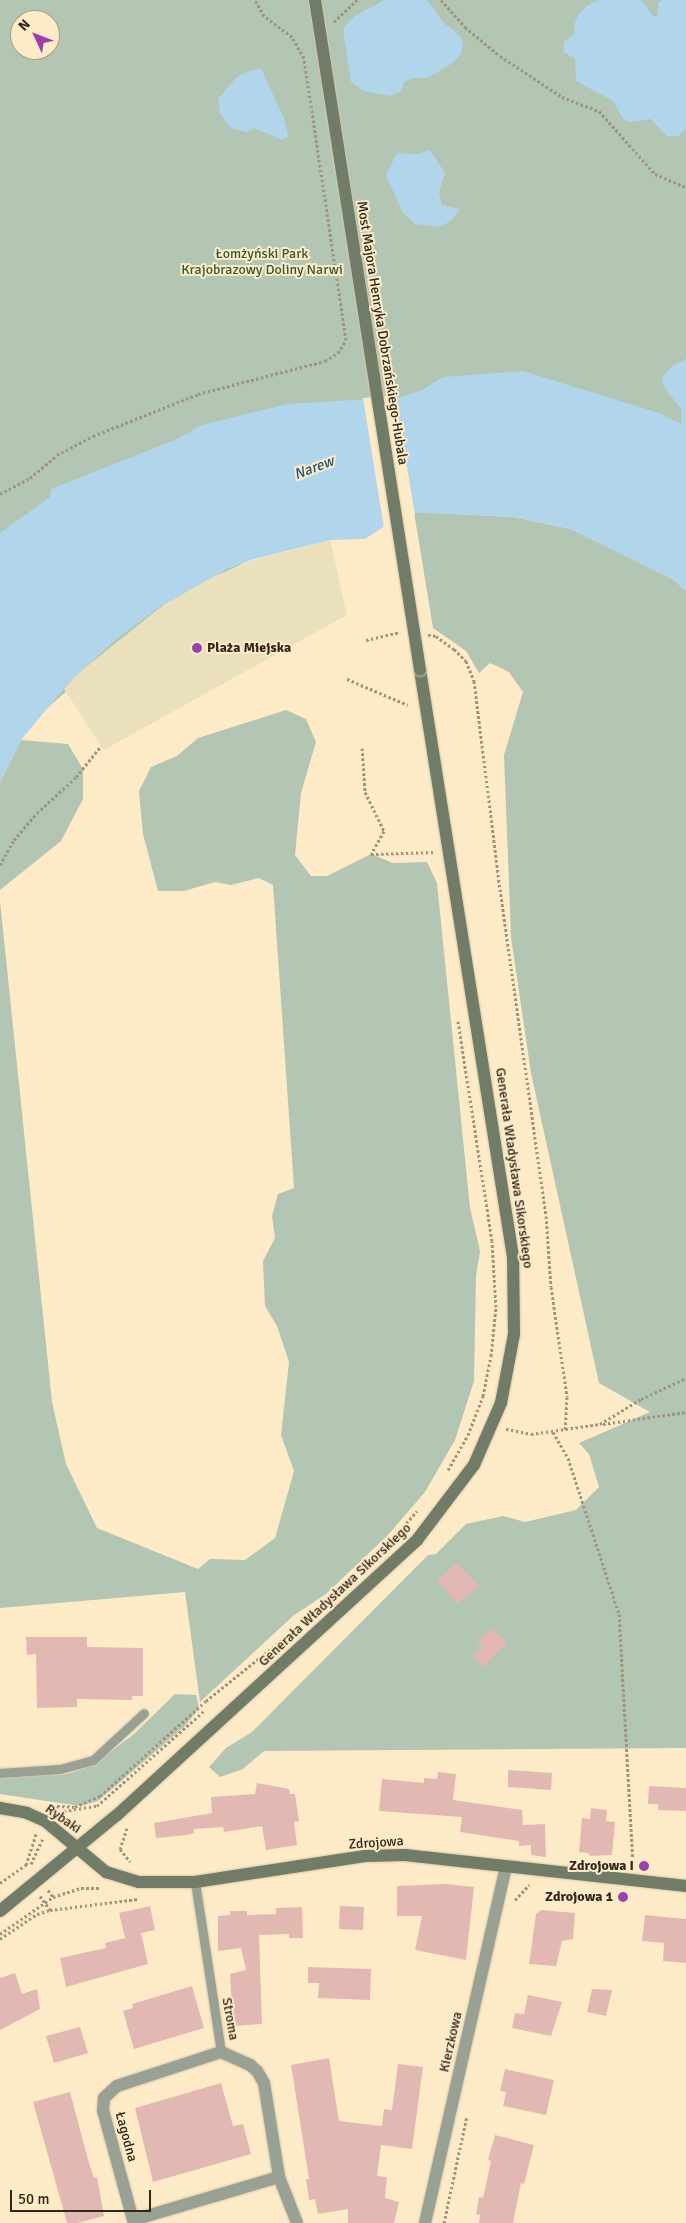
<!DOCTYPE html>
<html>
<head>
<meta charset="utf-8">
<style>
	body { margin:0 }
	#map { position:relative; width:686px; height:2223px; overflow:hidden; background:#fdebc8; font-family:Signika,sans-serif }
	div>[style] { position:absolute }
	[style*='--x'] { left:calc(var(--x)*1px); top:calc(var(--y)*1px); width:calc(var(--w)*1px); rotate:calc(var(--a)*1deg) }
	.green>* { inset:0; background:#b3c5b3 }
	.sand>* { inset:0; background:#eae0bc }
	.water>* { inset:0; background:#b1d5eb }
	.pier>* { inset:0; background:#fdebc8 }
	.building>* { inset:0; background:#e2b8b3 }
	.path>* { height:3px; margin-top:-1.5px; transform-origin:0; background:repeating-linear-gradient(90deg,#a1947b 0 2.5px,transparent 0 5px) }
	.roads { filter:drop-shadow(0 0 1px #d8c8a9) drop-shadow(0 0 1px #d8c8a9) }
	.lane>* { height:9px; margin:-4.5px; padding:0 4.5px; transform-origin:4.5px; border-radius:4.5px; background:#98a193 }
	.street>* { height:12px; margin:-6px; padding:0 6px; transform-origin:6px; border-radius:6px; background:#98a193 }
	.secondary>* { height:12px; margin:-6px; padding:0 6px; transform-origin:6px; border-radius:6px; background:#707c68 }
	.bridges { filter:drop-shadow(0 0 1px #d8c8a9) drop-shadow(0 0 1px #d8c8a9) }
	.secondary-bridge>* { height:12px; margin:-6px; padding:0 6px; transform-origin:6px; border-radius:6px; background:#707c68 }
	.dots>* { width:14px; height:14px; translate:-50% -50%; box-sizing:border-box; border:2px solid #fdebc8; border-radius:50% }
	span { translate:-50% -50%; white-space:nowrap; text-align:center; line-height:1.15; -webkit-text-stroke:4px #fdebc8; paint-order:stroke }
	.park-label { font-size:14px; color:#325b33 }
	.street-label { font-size:14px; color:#2f281b }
	.poi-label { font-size:14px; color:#2f281b; font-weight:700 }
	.left { translate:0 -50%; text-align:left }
	.right { translate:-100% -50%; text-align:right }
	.water-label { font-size:15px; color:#1c5877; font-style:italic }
	.north { position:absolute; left:10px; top:10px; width:50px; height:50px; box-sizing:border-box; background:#fdebc8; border:1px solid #ab9d83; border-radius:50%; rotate:313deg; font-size:14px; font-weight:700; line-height:20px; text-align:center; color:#2f281b }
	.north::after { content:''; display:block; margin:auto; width:18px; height:22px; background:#9a41ac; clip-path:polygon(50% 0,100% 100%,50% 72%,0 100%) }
	.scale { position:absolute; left:10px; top:2190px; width:141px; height:22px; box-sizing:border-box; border:2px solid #2f281b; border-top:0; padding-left:6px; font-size:15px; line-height:18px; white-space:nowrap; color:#2f281b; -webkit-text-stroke:4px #fdebc8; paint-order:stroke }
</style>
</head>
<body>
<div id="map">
	<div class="green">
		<div style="clip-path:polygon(evenodd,0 0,686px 0,686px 552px,516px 492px,337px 514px,165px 604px,0 750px,0 0,20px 20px,50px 20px,50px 50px,20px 50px,20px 20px)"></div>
		<div style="clip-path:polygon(414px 512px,514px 517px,571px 529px,674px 580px,686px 591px,686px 1748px,264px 1751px,243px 1769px,220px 1777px,209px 1767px,226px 1748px,252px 1732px,428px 1555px,436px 1554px,466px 1524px,503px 1516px,525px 1522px,576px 1510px,599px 1487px,589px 1454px,579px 1443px,650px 1412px,599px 1383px,531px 1073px,511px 937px,504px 755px,523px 692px,509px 672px,490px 663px,479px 673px,466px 651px,433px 628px)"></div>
		<div style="clip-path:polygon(286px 710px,306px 719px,316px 742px,301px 793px,295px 855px,311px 876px,327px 876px,371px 854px,393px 863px,427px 862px,437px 883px,470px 1208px,480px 1251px,476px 1276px,474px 1381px,455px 1440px,425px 1492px,388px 1535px,326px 1594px,293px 1616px,200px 1702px,185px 1592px,0 1608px,0 901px,52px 1402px,66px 1464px,97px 1528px,198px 1569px,210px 1559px,245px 1560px,275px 1538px,294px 1471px,281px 1435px,289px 1362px,277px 1326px,265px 1306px,263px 1261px,275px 1238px,272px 1216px,278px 1194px,294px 1188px,273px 885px,259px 878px,231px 885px,215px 882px,184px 891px,158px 891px,143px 834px,139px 791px,151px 767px,177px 756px,198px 738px)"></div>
		<div style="clip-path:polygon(21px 740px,68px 744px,83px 769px,83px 799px,61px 841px,0 890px,0 782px)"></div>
		<div style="clip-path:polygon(175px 1694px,196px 1695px,199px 1708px,185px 1726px,98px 1801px,80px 1806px,0 1794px,0 1778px,67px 1774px,91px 1766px,133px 1735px)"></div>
	</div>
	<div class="sand">
		<div style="clip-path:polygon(330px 540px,347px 615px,104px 750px,64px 689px,76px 675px,157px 610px,205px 580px,254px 560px)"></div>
	</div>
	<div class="water">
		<div style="clip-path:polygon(384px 0,427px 0,443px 22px,459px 35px,463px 44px,461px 54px,454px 62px,428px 78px,413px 78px,404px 82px,402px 91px,391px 96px,364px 91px,351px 82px,344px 37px,344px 27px,355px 16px)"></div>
		<div style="clip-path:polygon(599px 0,641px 0,654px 17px,658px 15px,658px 3px,662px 0,686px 0,686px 129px,678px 136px,667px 136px,651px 119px,629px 122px,623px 119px,613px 101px,576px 81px,575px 59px,564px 52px,564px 42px,575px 33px,574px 25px,579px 14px,588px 5px)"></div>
		<div style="clip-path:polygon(261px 68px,285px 121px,288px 136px,282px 140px,254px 128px,247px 132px,231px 128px,220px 114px,218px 99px,235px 79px,243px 73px)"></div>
		<div style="clip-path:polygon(430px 150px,445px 173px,439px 192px,442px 205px,460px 209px,452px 220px,440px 227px,415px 224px,403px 213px,386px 175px,397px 153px,418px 154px)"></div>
		<div style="clip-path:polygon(686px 359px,686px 591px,674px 580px,571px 529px,514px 517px,406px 512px,365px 539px,330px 540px,254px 559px,227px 569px,158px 608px,118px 638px,72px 679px,21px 740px,0 782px,0 533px,50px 497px,51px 489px,175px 440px,202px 425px,288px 404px,402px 397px,422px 390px,443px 377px,523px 371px,659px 413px,681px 424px,681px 409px,664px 387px,662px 378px,671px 367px)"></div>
	</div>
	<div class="pier">
		<div style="clip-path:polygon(395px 395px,415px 515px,407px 515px,384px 528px,363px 398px)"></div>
	</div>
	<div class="building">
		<div style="clip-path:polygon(457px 1562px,479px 1586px,458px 1604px,437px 1581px)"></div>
		<div style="clip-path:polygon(491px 1628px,508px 1643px,483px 1667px,473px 1656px,482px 1647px,477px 1642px)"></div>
		<div style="clip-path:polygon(26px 1637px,87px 1637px,87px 1647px,143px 1648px,143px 1696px,132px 1696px,132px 1700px,77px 1699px,77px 1707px,37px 1708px,36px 1654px,27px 1655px)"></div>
		<div style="clip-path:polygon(508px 1770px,552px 1773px,551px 1790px,508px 1787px)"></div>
		<div style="clip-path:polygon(438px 1772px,456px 1774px,453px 1800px,522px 1810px,523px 1825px,545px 1824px,546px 1857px,531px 1855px,531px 1845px,519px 1846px,519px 1841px,460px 1832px,462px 1817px,379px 1811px,382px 1779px,424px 1783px,424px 1778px,437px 1779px)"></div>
		<div style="clip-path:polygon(257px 1783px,289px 1789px,290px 1794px,295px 1794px,299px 1821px,294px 1822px,297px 1845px,266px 1850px,262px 1826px,224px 1832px,223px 1827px,194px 1829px,194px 1833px,187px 1835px,156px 1838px,154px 1823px,212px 1813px,211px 1797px,255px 1794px)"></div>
		<div style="clip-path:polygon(649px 1786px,686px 1788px,686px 1811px,658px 1810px,658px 1804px,648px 1804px)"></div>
		<div style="clip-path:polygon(591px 1808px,607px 1810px,606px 1821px,615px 1822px,612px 1855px,590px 1856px,588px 1853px,579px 1852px,582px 1818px,590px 1819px)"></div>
		<div style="clip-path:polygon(445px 1884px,474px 1887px,466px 1960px,415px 1950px,422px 1916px,397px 1916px,397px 1886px)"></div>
		<div style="clip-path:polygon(150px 1906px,155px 1930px,141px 1933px,148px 1964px,66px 1987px,60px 1958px,106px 1948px,105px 1943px,125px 1938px,119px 1913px)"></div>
		<div style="clip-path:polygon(340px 1906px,364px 1907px,363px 1930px,339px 1929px)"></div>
		<div style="clip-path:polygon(302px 1907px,303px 1938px,289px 1938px,289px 1934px,259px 1935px,262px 2024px,233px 2026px,230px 1974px,246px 1970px,241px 1948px,218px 1951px,218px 1916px,230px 1915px,230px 1911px,247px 1911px,247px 1915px,276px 1914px,276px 1908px)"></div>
		<div style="clip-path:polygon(541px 1910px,575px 1913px,573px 1939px,562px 1941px,556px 1966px,529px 1964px,536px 1914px)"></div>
		<div style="clip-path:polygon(645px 1915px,686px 1919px,686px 1963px,663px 1961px,664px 1943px,642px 1941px)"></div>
		<div style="clip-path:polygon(308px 1967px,371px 1969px,370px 2000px,318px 1998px,319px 1983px,308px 1983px)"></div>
		<div style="clip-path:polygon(15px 1973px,22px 1994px,37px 1989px,40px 2009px,0 2030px,0 1978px)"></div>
		<div style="clip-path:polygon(192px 1986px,204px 2028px,134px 2049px,123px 2011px,133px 2008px,132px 2004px)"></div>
		<div style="clip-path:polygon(592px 1989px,612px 1990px,606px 2016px,587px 2012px)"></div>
		<div style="clip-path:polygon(528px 1995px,562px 2002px,551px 2036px,512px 2028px,515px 2013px,524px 2014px)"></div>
		<div style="clip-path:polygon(80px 2027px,88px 2053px,54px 2063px,46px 2036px)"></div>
		<div style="clip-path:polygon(329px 2058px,339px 2121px,382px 2126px,384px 2109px,392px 2110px,398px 2064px,423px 2067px,412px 2149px,381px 2145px,377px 2176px,387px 2177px,385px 2198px,399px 2202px,394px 2223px,348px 2223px,348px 2209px,318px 2214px,315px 2199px,309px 2200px,306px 2179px,309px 2179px,291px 2065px)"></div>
		<div style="clip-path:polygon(505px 2069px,554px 2080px,546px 2115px,503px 2106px,506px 2092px,500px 2091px)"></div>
		<div style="clip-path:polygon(221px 2083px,233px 2126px,243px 2124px,251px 2154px,153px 2182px,135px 2108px)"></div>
		<div style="clip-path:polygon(70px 2092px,89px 2163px,94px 2178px,97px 2177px,104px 2216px,78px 2223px,67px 2223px,33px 2102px)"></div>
		<div style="clip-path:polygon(495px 2135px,534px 2145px,524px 2184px,521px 2183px,513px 2223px,479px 2223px,480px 2215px,476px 2214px,479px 2197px,483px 2198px,491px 2161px,488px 2160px)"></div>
	</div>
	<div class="path">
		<div style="--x:441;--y:0;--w:36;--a:48"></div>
		<div style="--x:465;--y:27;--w:45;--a:39.6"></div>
		<div style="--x:500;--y:56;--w:74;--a:33.5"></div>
		<div style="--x:562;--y:97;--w:40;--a:21"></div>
		<div style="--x:599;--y:111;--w:84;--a:48.4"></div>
		<div style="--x:655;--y:174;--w:34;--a:23"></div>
		<div style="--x:334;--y:22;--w:32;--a:-44"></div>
		<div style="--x:0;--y:494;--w:34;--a:-28"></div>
		<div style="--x:30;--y:478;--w:35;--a:-40"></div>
		<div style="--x:57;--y:455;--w:41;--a:-27.8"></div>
		<div style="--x:93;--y:436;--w:113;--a:-21.8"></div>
		<div style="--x:198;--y:394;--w:131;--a:-14.6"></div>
		<div style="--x:325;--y:361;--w:15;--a:-32"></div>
		<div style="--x:338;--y:353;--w:15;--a:-58"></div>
		<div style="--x:346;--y:340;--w:285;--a:-98.5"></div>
		<div style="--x:304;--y:58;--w:24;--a:-120"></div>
		<div style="--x:292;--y:37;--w:35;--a:-143"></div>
		<div style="--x:264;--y:16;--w:18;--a:-119"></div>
		<div style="--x:428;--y:635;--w:8;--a:7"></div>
		<div style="--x:436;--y:636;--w:22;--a:36"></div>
		<div style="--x:454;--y:649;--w:17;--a:45"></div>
		<div style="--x:466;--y:661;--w:22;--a:68"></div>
		<div style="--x:474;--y:681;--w:210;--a:82.9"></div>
		<div style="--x:500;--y:889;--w:330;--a:82"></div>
		<div style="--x:546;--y:1216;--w:71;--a:86"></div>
		<div style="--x:551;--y:1287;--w:111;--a:81.7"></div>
		<div style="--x:567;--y:1397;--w:33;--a:93"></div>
		<div style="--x:366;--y:640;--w:35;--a:-13"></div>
		<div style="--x:347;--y:679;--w:66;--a:23.1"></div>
		<div style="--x:362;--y:748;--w:44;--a:86.1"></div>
		<div style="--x:365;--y:792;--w:43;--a:64"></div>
		<div style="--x:384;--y:831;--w:26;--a:119"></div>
		<div style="--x:371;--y:854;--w:63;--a:-1.8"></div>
		<div style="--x:0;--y:865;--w:29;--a:-61"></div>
		<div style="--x:14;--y:840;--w:35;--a:-50"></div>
		<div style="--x:37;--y:813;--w:53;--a:-42.7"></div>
		<div style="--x:76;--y:777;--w:40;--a:-51"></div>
		<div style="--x:603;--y:1424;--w:84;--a:-8.2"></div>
		<div style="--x:506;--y:1429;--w:25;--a:11"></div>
		<div style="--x:531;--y:1434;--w:70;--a:-8.2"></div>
		<div style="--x:600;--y:1424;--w:48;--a:-31.4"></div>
		<div style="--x:641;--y:1399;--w:50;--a:-25"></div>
		<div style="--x:553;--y:1432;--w:30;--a:60"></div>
		<div style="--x:568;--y:1458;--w:164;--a:71.9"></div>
		<div style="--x:619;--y:1614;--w:251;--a:86.8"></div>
		<div style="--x:448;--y:1470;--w:40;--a:-60.3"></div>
		<div style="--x:468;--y:1435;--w:42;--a:-69"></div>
		<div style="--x:483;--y:1396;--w:41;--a:-78.7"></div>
		<div style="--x:491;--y:1356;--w:49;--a:-84.2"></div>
		<div style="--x:496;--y:1307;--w:66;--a:-93.5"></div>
		<div style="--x:492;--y:1241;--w:223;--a:-98.8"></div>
		<div style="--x:390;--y:1542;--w:41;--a:-48.9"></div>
		<div style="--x:55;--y:1809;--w:4;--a:-56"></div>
		<div style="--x:57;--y:1806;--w:18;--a:3"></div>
		<div style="--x:75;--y:1807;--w:27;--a:-24"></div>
		<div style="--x:100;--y:1796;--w:142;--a:-41.9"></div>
		<div style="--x:206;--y:1701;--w:107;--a:-38.9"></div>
		<div style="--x:61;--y:1816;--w:6;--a:-59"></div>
		<div style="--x:64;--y:1811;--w:33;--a:-9"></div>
		<div style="--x:97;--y:1806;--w:144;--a:-41.6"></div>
		<div style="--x:127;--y:1828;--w:22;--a:108"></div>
		<div style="--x:120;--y:1849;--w:16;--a:52"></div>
		<div style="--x:31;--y:1864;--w:29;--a:-65"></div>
		<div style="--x:0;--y:1883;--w:32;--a:-35"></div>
		<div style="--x:26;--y:1865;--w:33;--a:-72"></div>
		<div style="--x:48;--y:1890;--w:9;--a:54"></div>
		<div style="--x:53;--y:1897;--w:29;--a:-18"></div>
		<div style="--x:81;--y:1888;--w:20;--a:0"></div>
		<div style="--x:40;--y:1896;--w:17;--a:54"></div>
		<div style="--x:515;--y:1900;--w:21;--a:-47"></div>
		<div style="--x:0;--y:1934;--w:65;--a:-34.9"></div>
		<div style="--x:0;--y:1939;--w:45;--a:-34"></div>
		<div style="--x:37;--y:1914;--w:14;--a:-17"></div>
		<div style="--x:50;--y:1910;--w:89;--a:-7.1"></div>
		<div style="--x:444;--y:2223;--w:109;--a:-77.9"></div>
	</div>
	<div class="roads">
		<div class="lane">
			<div style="--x:0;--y:1773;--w:60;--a:-3.8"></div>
			<div style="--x:60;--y:1769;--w:34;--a:-15"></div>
			<div style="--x:93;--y:1760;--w:69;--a:-42.7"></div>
			<div style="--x:195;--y:1882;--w:172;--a:81.3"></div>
		</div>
		<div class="street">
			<div style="--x:279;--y:2177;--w:152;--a:163.6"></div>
			<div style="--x:133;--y:2220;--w:114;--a:-105.3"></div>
			<div style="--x:103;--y:2110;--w:12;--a:-85"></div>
			<div style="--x:104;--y:2098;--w:18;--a:-43"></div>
			<div style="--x:117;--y:2086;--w:109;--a:-18.1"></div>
			<div style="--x:221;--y:2052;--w:32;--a:24"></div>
			<div style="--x:250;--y:2065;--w:9;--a:41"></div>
			<div style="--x:257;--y:2071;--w:14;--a:60"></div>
			<div style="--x:264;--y:2083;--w:95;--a:80.9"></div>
			<div style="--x:279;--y:2177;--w:49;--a:68.6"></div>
			<div style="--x:425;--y:2223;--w:365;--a:-77.2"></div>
		</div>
		<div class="secondary">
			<div style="--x:0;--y:1808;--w:27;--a:10"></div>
			<div style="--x:27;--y:1813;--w:20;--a:24"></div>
			<div style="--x:45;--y:1821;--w:80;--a:39.9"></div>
			<div style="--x:106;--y:1872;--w:34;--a:17"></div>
			<div style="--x:139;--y:1882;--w:56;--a:0"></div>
			<div style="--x:195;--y:1882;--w:172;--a:-8.7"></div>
			<div style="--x:365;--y:1856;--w:40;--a:-1.4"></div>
			<div style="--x:405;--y:1855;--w:283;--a:6.3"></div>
			<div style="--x:0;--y:1911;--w:151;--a:-39.4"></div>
			<div style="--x:117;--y:1815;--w:407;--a:-42.5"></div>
			<div style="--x:417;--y:1540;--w:94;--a:-52.8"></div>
			<div style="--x:474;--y:1465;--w:68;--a:-66.5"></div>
			<div style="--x:501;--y:1403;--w:70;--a:-79.3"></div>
			<div style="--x:514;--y:1334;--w:77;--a:-90.7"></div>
			<div style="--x:513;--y:1257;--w:594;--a:-99"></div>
		</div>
	</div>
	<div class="bridges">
		<div class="secondary-bridge">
			<div style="--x:315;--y:0;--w:678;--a:81.09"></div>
		</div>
	</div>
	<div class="dots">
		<div style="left:197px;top:648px;background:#9a41ac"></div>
		<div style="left:644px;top:1866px;background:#9a41ac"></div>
		<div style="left:623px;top:1897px;background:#9a41ac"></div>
	</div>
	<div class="park-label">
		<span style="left:262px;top:262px">Łomżyński Park<br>Krajobrazowy Doliny Narwi</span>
	</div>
	<div class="street-label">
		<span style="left:382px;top:333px;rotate:81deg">Most Majora Henryka Dobrzańskiego-Hubala</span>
		<span style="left:514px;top:1168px;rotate:82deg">Generała Władysława Sikorskiego</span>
		<span style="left:335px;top:1595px;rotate:-43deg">Generała Władysława Sikorskiego</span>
		<span style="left:63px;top:1819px;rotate:35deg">Rybaki</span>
		<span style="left:376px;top:1843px;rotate:-4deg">Zdrojowa</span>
		<span style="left:230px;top:2019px;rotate:80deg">Stroma</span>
		<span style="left:451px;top:2042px;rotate:-77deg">Kierzkowa</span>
		<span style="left:126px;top:2137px;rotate:75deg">Łagodna</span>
	</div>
	<div class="poi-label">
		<span class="left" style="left:207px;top:648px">Plaża Miejska</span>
		<span class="right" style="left:634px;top:1866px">Zdrojowa I</span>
		<span class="right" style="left:613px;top:1897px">Zdrojowa 1</span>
	</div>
	<div class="water-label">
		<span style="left:314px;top:468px;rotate:-21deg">Narew</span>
	</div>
	<div class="north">N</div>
	<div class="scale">50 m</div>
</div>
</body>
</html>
